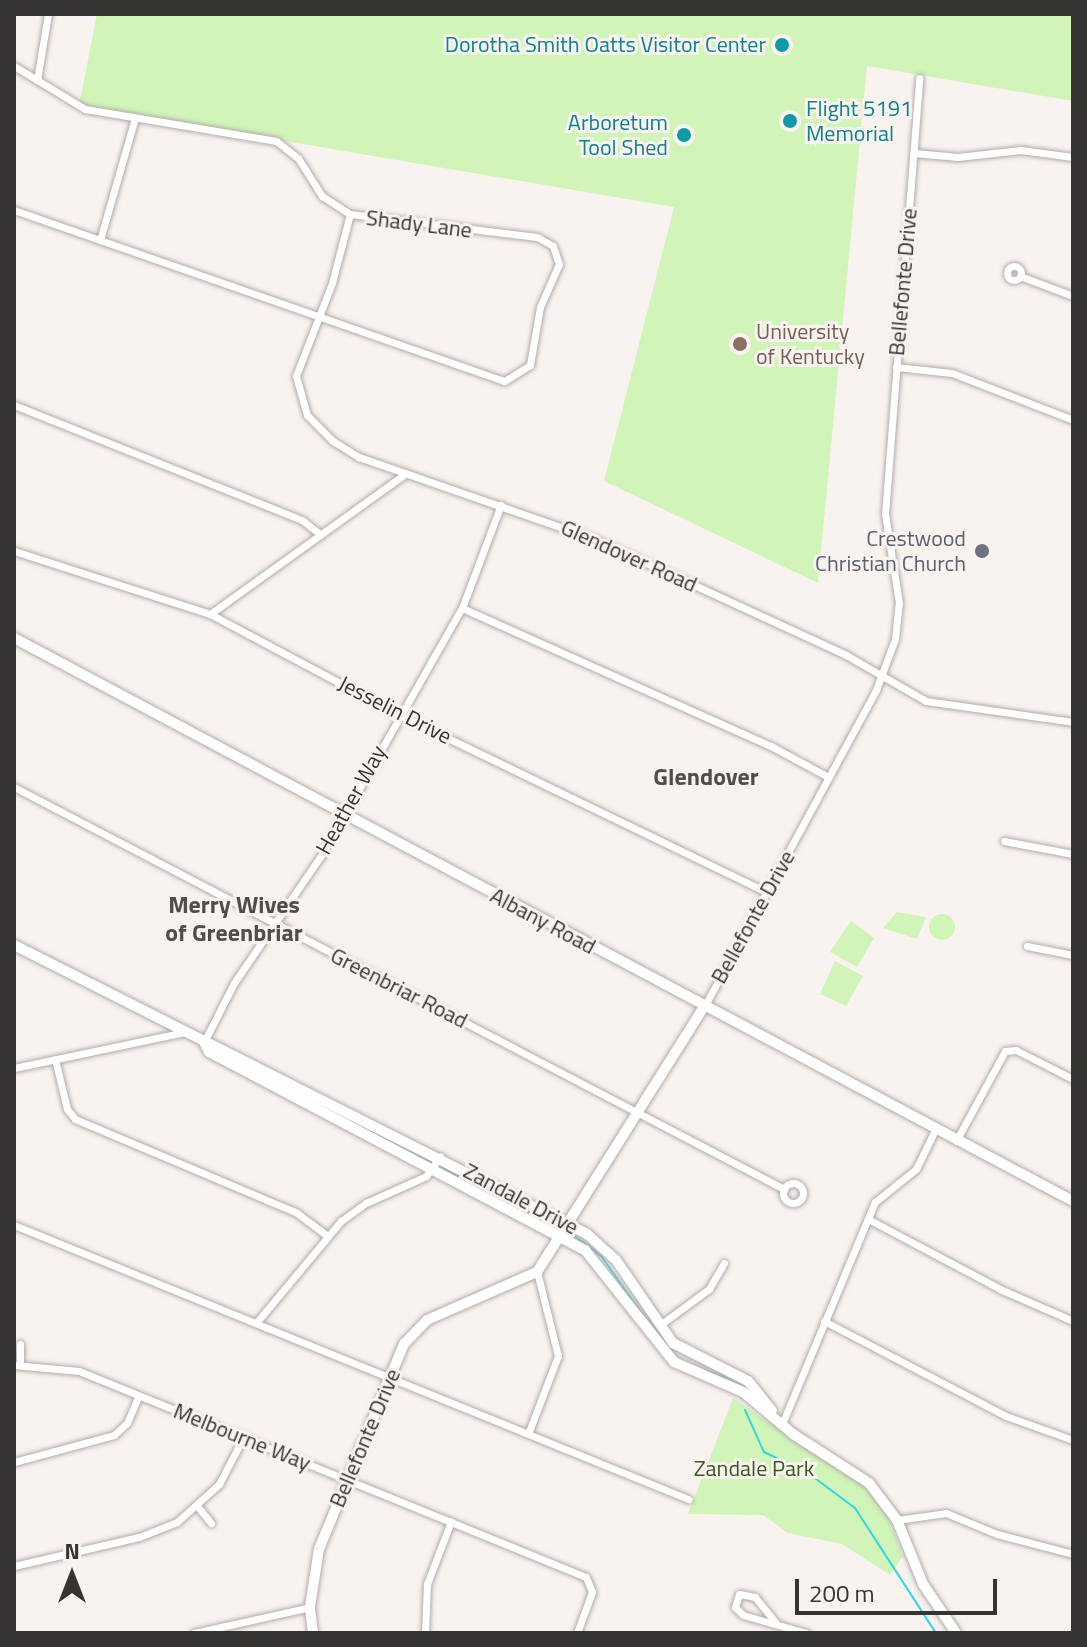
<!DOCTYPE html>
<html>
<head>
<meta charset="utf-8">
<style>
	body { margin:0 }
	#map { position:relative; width:1087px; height:1647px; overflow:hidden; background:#f9f3f0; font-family:"Titillium Web",sans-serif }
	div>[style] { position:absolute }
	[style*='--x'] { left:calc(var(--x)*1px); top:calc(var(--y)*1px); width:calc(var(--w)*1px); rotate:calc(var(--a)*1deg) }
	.green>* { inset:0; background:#d1f4b8 }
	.round { border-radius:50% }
	.stream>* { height:2px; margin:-1px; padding:0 1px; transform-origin:1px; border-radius:1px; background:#31d8e0 }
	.roads { filter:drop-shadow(0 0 2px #b2acaa) drop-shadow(0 0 2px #b2acaa) }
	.street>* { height:7px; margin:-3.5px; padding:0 3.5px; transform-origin:3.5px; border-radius:3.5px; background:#fff }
	.street>.ring { margin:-3.5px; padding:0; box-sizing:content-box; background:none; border:7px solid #fff; border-radius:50% }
	.secondary>* { height:10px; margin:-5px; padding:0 5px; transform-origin:5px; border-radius:5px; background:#fff }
	.dots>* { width:22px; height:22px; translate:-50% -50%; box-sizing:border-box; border:4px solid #f9f3f0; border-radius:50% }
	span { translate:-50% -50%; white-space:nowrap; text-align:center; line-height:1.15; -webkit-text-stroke:6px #f9f3f0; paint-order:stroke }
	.culture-label { font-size:22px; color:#0d838f }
	.right { translate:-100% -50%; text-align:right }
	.left { translate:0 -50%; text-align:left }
	.street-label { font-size:22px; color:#363433 }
	.education-label { font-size:22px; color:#785e54 }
	.worship-label { font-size:22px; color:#5b616d }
	.park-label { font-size:22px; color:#39581c }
	.neighbourhood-label { font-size:24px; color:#524d4b; font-weight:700 }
	.frame { position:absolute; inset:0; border:16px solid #363433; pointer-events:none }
	.north { position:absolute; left:32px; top:1535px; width:80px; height:80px; -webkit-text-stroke:6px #f9f3f0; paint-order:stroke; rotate:0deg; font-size:22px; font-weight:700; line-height:32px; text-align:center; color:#363433 }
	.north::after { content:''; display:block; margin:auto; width:28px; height:36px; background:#363433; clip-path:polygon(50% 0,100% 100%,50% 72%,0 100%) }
	.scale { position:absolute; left:795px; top:1579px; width:202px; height:36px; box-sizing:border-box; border:4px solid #363433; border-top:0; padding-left:10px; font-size:24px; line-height:28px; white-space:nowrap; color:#363433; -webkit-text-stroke:6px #f9f3f0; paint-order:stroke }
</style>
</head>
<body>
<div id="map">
	<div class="green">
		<div style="clip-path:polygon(97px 14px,1073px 14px,1073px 101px,867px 66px,818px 583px,604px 481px,674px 207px,79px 106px)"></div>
		<div style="clip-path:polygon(897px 912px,926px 917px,917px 939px,883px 928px)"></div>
		<div class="round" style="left:929px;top:914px;width:26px;height:26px"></div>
		<div style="clip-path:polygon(851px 921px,874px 938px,857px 967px,830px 952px)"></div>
		<div style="clip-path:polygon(835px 961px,863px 976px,846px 1006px,820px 994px)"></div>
		<div style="clip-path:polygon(733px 1398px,866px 1488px,889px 1519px,903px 1556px,890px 1575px,842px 1544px,788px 1533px,763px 1515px,688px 1514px)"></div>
	</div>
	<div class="stream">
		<div style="--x:395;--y:1143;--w:41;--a:27.8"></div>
		<div style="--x:441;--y:1167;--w:135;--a:26.9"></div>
		<div style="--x:572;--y:1234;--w:38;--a:37"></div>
		<div style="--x:602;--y:1257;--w:73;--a:55"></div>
		<div style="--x:704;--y:1370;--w:29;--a:20"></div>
		<div style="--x:745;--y:1410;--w:46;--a:65.7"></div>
		<div style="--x:764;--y:1452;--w:49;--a:25.5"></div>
		<div style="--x:808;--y:1473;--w:59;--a:36.7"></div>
		<div style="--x:855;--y:1508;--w:149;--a:57.1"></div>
	</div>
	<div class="roads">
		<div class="street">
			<div style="--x:14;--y:66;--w:83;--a:31.2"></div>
			<div style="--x:85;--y:109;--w:194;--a:9.5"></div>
			<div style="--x:276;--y:141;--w:28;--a:38"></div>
			<div style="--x:298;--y:158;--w:45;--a:57.7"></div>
			<div style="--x:322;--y:196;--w:33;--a:33"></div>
			<div style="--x:350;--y:214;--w:188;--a:7"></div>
			<div style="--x:537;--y:237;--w:18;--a:29"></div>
			<div style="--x:553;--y:246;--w:19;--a:72"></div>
			<div style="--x:559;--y:264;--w:47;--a:113.8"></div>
			<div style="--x:540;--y:307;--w:59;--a:99.8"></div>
			<div style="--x:530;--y:365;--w:31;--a:148"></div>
			<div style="--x:504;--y:381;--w:519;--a:-160.76"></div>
			<div style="--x:37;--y:80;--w:67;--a:-80.5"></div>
			<div style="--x:914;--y:153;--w:44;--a:5.2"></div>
			<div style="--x:958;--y:157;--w:63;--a:-6.3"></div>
			<div style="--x:1021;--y:150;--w:52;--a:7.7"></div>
			<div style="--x:350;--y:214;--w:71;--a:104.6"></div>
			<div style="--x:332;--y:283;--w:100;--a:111.2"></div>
			<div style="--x:296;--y:376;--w:41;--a:74.2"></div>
			<div style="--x:307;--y:415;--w:37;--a:45"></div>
			<div style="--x:333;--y:441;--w:31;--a:32"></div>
			<div style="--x:359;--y:457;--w:247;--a:19.2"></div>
			<div style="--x:592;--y:538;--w:280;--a:24.7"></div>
			<div style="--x:846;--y:655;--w:92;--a:29.9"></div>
			<div style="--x:926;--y:701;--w:148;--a:8.1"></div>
			<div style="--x:100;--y:240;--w:127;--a:-74"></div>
			<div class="ring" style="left:1007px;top:266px;width:7px;height:7px"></div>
			<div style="--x:1020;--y:276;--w:57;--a:20.7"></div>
			<div style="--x:896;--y:367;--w:56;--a:6.1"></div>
			<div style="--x:952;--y:373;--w:130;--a:21.2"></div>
			<div style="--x:14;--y:405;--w:310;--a:21.8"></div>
			<div style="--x:302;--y:520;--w:23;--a:38"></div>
			<div style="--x:14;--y:551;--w:206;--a:17.8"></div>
			<div style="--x:210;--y:614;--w:213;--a:28"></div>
			<div style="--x:398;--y:714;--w:410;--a:25.8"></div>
			<div style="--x:462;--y:608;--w:338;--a:24.1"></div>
			<div style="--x:771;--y:746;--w:65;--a:28.5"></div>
			<div style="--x:210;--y:614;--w:241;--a:-35.7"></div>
			<div style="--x:14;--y:787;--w:869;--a:27.57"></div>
			<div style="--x:1004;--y:841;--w:70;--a:10.7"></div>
			<div style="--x:1027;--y:946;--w:47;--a:11.1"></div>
			<div style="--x:704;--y:1007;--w:361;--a:-61.5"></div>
			<div style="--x:876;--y:690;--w:54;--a:-69.6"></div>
			<div style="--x:895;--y:639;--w:36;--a:-84"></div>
			<div style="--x:899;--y:603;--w:90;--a:-98.9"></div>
			<div style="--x:885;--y:514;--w:437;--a:-85.5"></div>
			<div style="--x:204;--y:1042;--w:66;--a:-63"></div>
			<div style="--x:234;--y:983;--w:156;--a:-55.7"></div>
			<div style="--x:322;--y:854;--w:283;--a:-60.4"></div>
			<div style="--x:462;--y:608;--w:110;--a:-69.3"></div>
			<div style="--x:55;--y:1059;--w:51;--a:76.5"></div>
			<div style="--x:67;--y:1109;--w:13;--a:51"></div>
			<div style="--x:75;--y:1119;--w:241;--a:22.9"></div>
			<div style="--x:297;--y:1213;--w:38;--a:37"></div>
			<div style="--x:14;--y:1068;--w:175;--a:-11.9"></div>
			<div style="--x:956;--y:1141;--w:102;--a:-61.4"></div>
			<div style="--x:1005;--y:1051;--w:11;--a:-5"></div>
			<div style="--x:1016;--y:1050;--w:64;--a:27"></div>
			<div class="ring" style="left:783px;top:1183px;width:13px;height:13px"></div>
			<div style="--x:868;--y:1219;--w:152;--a:27.9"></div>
			<div style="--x:1002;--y:1290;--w:77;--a:23.6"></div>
			<div style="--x:14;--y:1225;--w:728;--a:22.12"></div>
			<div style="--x:824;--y:1321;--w:205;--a:27.6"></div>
			<div style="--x:1006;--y:1416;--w:71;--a:19.7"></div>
			<div style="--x:256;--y:1323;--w:133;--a:-50.2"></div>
			<div style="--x:341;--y:1221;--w:31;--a:-36"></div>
			<div style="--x:366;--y:1203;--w:66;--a:-24.2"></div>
			<div style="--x:426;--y:1176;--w:24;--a:-54"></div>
			<div style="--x:660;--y:1325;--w:61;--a:-36.3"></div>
			<div style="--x:709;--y:1289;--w:30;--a:-60"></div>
			<div style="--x:20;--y:1344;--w:20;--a:90"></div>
			<div style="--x:14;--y:1365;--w:65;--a:5.3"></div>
			<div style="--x:79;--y:1371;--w:547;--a:22.11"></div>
			<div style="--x:586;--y:1577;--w:16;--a:68"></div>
			<div style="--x:592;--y:1592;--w:44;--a:110.1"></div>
			<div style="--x:782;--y:1424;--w:241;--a:-67.3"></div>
			<div style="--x:875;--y:1202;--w:53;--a:-38.8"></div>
			<div style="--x:916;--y:1169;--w:43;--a:-64"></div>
			<div style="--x:528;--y:1434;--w:84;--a:-69"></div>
			<div style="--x:558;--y:1356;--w:87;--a:-104"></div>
			<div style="--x:14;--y:1462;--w:104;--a:-15.1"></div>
			<div style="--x:114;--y:1435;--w:18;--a:-43"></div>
			<div style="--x:127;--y:1423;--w:30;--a:-67"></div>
			<div style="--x:198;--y:1507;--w:21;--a:51"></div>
			<div style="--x:897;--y:1520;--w:49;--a:-8.1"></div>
			<div style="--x:946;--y:1513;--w:55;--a:22.4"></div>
			<div style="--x:997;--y:1534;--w:79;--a:14.7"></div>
			<div style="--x:14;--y:1566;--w:128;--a:-13.1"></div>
			<div style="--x:139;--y:1537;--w:41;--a:-21.5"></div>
			<div style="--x:177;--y:1522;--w:57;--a:-42.1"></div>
			<div style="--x:219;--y:1484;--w:52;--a:-62.4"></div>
			<div style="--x:776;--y:1623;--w:33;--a:-129"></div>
			<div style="--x:755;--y:1597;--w:16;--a:-169"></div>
			<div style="--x:739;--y:1594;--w:14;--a:107"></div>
			<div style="--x:735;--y:1607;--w:11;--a:45"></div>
			<div style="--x:743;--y:1615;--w:66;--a:15.9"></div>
			<div style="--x:194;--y:1633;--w:119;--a:-12.6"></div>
			<div style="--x:425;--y:1633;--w:49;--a:-87.7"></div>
			<div style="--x:427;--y:1584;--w:67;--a:-69.1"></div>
		</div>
		<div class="secondary">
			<div style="--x:14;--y:638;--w:1199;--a:28"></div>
			<div style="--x:14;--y:945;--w:642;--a:26.76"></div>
			<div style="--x:587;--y:1234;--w:39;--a:42"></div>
			<div style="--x:616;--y:1260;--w:101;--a:55.5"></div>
			<div style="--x:673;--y:1343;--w:84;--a:26.9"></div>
			<div style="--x:748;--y:1381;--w:38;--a:51"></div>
			<div style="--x:204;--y:1042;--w:11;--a:63"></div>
			<div style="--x:209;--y:1052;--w:425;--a:27.8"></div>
			<div style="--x:585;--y:1250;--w:143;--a:51.5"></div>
			<div style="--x:674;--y:1362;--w:75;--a:23.5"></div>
			<div style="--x:743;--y:1392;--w:65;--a:40"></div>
			<div style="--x:793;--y:1434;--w:90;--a:32.8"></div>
			<div style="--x:869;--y:1483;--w:46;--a:52.9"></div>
			<div style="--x:897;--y:1520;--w:69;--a:67.9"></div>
			<div style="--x:923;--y:1584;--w:59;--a:56"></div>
			<div style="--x:313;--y:1633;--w:26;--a:-97"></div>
			<div style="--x:310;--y:1607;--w:59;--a:-81.2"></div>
			<div style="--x:319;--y:1549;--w:222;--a:-67.5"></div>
			<div style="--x:404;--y:1344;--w:33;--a:-46"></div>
			<div style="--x:427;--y:1320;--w:120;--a:-23.6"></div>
			<div style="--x:537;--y:1272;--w:313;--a:-57.8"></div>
		</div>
	</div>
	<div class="dots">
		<div style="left:782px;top:45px;background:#0f9aa8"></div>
		<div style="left:790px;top:121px;background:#0f9aa8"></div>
		<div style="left:684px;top:135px;background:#0f9aa8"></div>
		<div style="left:740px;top:344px;background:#8d6e63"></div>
		<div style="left:982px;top:551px;background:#6b7280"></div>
	</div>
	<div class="culture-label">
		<span class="right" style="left:766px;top:45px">Dorotha Smith Oatts Visitor Center</span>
		<span class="left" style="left:806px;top:121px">Flight 5191<br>Memorial</span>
		<span class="right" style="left:668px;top:135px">Arboretum<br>Tool Shed</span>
	</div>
	<div class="street-label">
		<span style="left:419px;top:224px;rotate:7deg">Shady Lane</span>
		<span style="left:903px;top:282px;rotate:-85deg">Bellefonte Drive</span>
		<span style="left:629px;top:556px;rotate:24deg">Glendover Road</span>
		<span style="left:395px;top:710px;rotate:27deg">Jesselin Drive</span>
		<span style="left:351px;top:800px;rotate:-61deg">Heather Way</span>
		<span style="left:753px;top:917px;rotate:-61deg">Bellefonte Drive</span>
		<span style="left:543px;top:921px;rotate:28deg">Albany Road</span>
		<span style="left:399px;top:988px;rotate:27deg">Greenbriar Road</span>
		<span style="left:521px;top:1199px;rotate:28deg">Zandale Drive</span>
		<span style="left:242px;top:1437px;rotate:22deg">Melbourne Way</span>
		<span style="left:365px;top:1438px;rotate:-67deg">Bellefonte Drive</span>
	</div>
	<div class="education-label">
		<span class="left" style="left:756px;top:344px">University<br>of Kentucky</span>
	</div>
	<div class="worship-label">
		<span class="right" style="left:966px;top:551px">Crestwood<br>Christian Church</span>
	</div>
	<div class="park-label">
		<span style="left:754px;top:1469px">Zandale Park</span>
	</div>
	<div class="neighbourhood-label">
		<span style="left:706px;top:777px">Glendover</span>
		<span style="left:234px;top:919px">Merry Wives<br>of Greenbriar</span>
	</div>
	<div class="frame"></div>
	<div class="north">N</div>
	<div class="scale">200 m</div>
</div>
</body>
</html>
